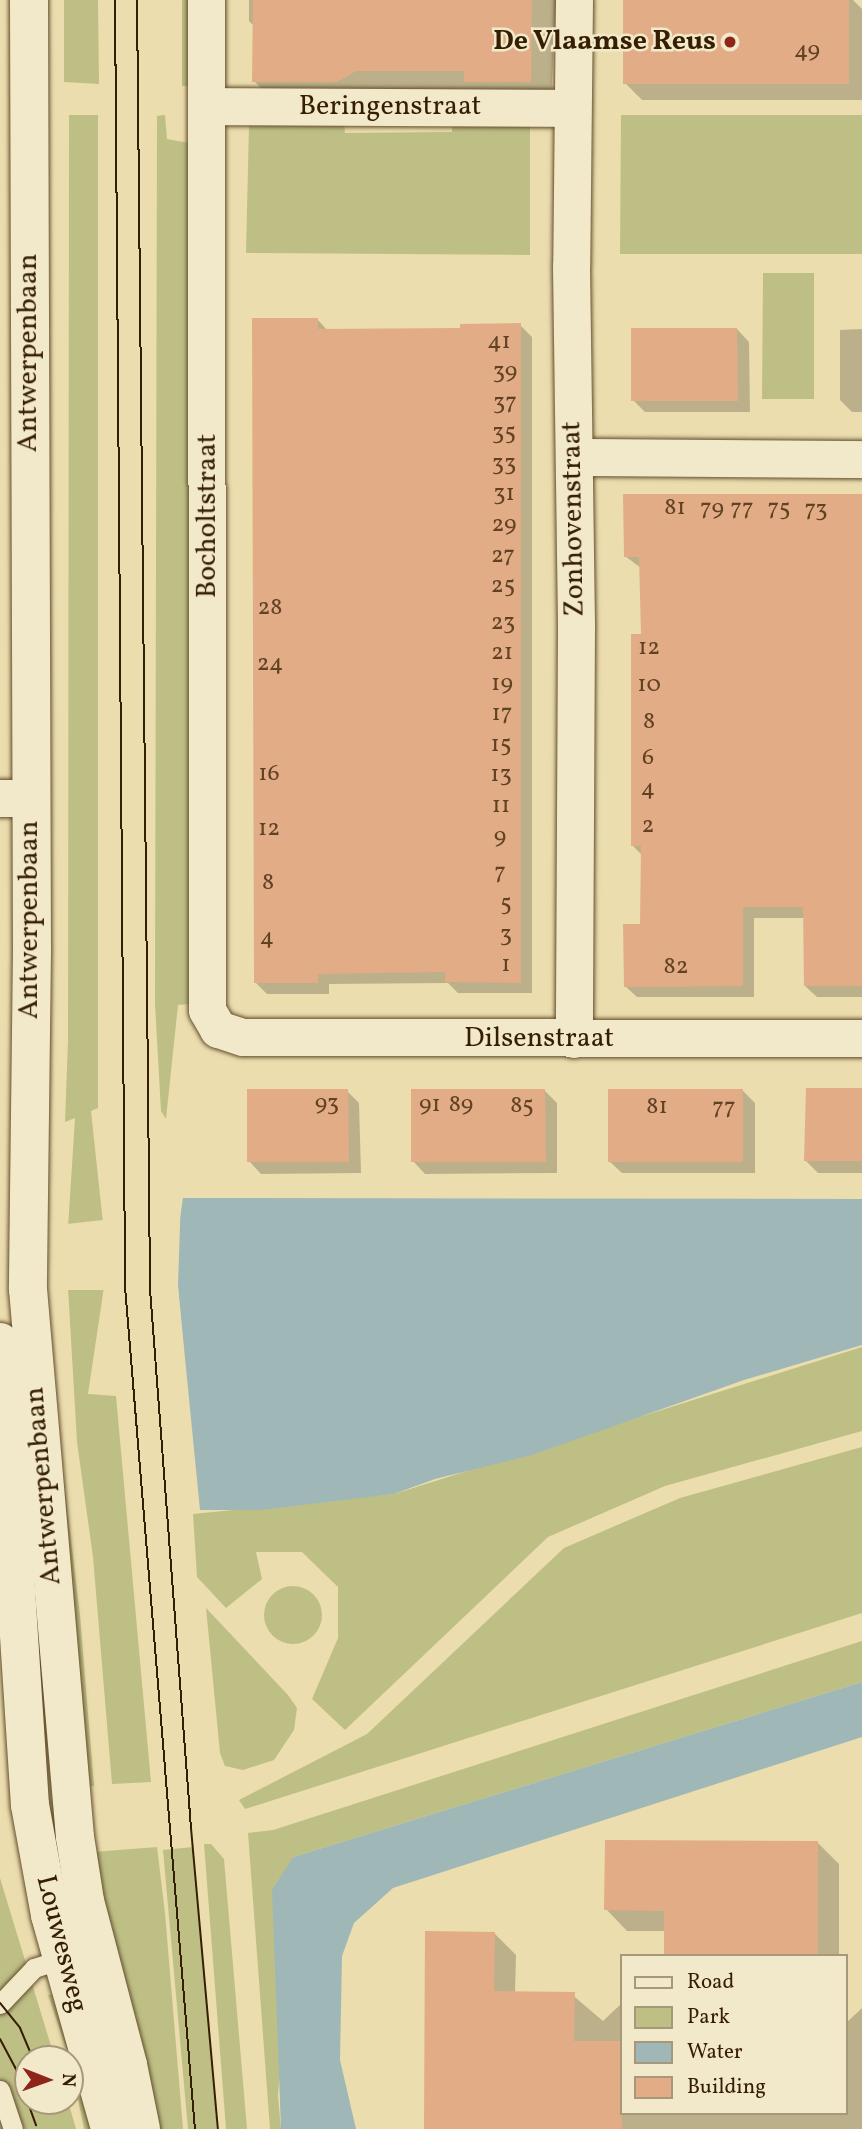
<!DOCTYPE html>
<html>
<head>
<meta charset="utf-8">
<style>
	body { margin:0 }
	#map { position:relative; width:862px; height:2129px; overflow:hidden; background:#ebddae; font-family:Vollkorn,serif }
	div>[style] { position:absolute }
	[style*='--x'] { left:calc(var(--x)*1px); top:calc(var(--y)*1px); width:calc(var(--w)*1px); rotate:calc(var(--a)*1deg) }
	.green>* { inset:0; background:#bebf85 }
	.round { border-radius:50% }
	.water>* { inset:0; background:#9fb8b7 }
	.pier>* { inset:0; background:#ebddae }
	.shadow>* { inset:0; background:#0003 }
	.building>* { inset:0; background:#e2ac86 }
	.roads { filter:drop-shadow(0 0 2px #634e2d) drop-shadow(0 0 2px #634e2d) }
	.service>* { height:19px; margin:-9.5px; padding:0 9.5px; transform-origin:9.5px; border-radius:9.5px; background:#f2e9ca }
	.minor>* { height:37px; margin:-18.5px; padding:0 18.5px; transform-origin:18.5px; border-radius:18.5px; background:#f2e9ca }
	.tertiary>* { height:38px; margin:-19px; padding:0 19px; transform-origin:19px; border-radius:19px; background:#f2e9ca }
	.tram>* { height:2px; margin:-1px; padding:0 1px; transform-origin:1px; border-radius:1px; background:#361e02 }
	.dots>* { width:19px; height:19px; translate:-50% -50%; box-sizing:border-box; border:4px solid #f2e9ca; border-radius:50% }
	span { translate:-50% -50%; white-space:nowrap; text-align:center; line-height:1.15; -webkit-text-stroke:5px #f2e9ca; paint-order:stroke }
	.number-label { font-size:24px; color:#614223 }
	.number-label span { -webkit-text-stroke-width:0 }
	.poi-label { font-size:28px; color:#361e02; font-weight:700 }
	.right { translate:-100% -50%; text-align:right }
	.street-label { font-size:28px; color:#361e02 }
	.legend { position:absolute; left:620px; top:1954px; width:228px; height:161px; box-sizing:border-box; background:#f2e9ca; border:2px solid #a7987a; margin:0; padding:9px 12px; list-style:none; font-size:21px; color:#361e02 }
	.legend li { display:flex; align-items:center; gap:14px; height:35px }
	.legend b { width:35px; border:2px solid #a7987a }
	.north { position:absolute; left:14px; top:2045px; width:70px; height:70px; box-sizing:border-box; background:#f2e9ca; border:2px solid #a7987a; border-radius:50%; rotate:91deg; font-size:19px; font-weight:700; line-height:28px; text-align:center; color:#361e02 }
	.north::after { content:''; display:block; margin:auto; width:24px; height:32px; background:#8f2418; clip-path:polygon(50% 0,100% 100%,50% 72%,0 100%) }
</style>
</head>
<body>
<div id="map">
	<div class="green">
		<div style="clip-path:polygon(64px 0,98px 0,99px 84px,64px 82px)"></div>
		<div style="clip-path:polygon(182px 0,190px 0,189px 86px,182px 86px)"></div>
		<div style="clip-path:polygon(69px 115px,98px 115px,98px 1108px,91px 1111px,103px 1223px,68px 1228px,75px 1118px,65px 1122px,68px 1041px)"></div>
		<div style="clip-path:polygon(165px 115px,167px 139px,189px 143px,189px 1004px,178px 1005px,166px 1119px,161px 1111px,155px 1004px,157px 116px)"></div>
		<div style="clip-path:polygon(621px 115px,862px 115px,862px 254px,620px 254px)"></div>
		<div style="clip-path:polygon(452px 118px,530px 120px,530px 255px,246px 253px,249px 125px,344px 119px,345px 133px,452px 132px)"></div>
		<div style="clip-path:polygon(763px 273px,814px 273px,814px 399px,762px 399px)"></div>
		<div style="clip-path:polygon(104px 1287px,88px 1394px,116px 1396px,151px 1782px,112px 1784px,93px 1557px,77px 1442px,68px 1288px)"></div>
		<div style="clip-path:polygon(862px 1347px,862px 1431px,665px 1486px,548px 1537px,345px 1730px,312px 1699px,338px 1638px,338px 1587px,302px 1552px,256px 1552px,262px 1579px,226px 1608px,197px 1577px,193px 1514px,394px 1494px)"></div>
		<div style="clip-path:polygon(862px 1447px,862px 1613px,245px 1809px,239px 1800px,367px 1734px,564px 1548px,680px 1498px)"></div>
		<div style="clip-path:polygon(60px 1448px,80px 1615px,94px 1786px,82px 1787px)"></div>
		<div class="round" style="left:264px;top:1586px;width:58px;height:58px"></div>
		<div style="clip-path:polygon(206px 1608px,288px 1695px,297px 1708px,294px 1730px,274px 1760px,243px 1770px,225px 1766px,220px 1753px)"></div>
		<div style="clip-path:polygon(862px 1641px,862px 1682px,293px 1857px,278px 2096px,281px 2129px,270px 2129px,248px 1833px,273px 1830px)"></div>
		<div style="clip-path:polygon(204px 1844px,211px 1844px,224px 1859px,247px 2129px,226px 2129px)"></div>
		<div style="clip-path:polygon(157px 1847px,165px 1913px,183px 2129px,153px 2129px,93px 1852px)"></div>
		<div style="clip-path:polygon(193px 1847px,217px 2129px,188px 2129px,163px 1850px)"></div>
		<div style="clip-path:polygon(0 1878px,55px 2059px,28px 2059px,28px 2101px,68px 2101px,76px 2129px,0 2129px)"></div>
		<div style="clip-path:polygon(63px 1991px,100px 2129px,84px 2129px,70px 2059px,48px 1995px)"></div>
	</div>
	<div class="water">
		<div style="clip-path:polygon(183px 1198px,862px 1199px,862px 1345px,744px 1380px,532px 1455px,435px 1479px,394px 1494px,261px 1510px,200px 1510px,178px 1287px,0 1229px,103px 1227px,178px 1232px)"></div>
		<div style="clip-path:polygon(862px 1682px,862px 1737px,393px 1888px,354px 1923px,342px 1956px,340px 2060px,356px 2129px,281px 2129px,272px 1890px,293px 1857px)"></div>
	</div>
	<div class="pier">
		<div style="clip-path:polygon(181px 1195px,178px 1286px,198px 1513px,174px 1290px,0 1290px,0 1225px,67px 1224px,103px 1220px,107px 1224px,175px 1228px)"></div>
	</div>
	<div class="shadow">
		<div style="clip-path:polygon(249px 0,556px 0,551px 102px,275px 102px,254px 81px,254px 26px,249px 21px)"></div>
		<div style="clip-path:polygon(625px 0,853px 0,862px 9px,862px 100px,642px 100px,625px 83px)"></div>
		<div style="clip-path:polygon(318px 320px,328px 331px,462px 330px,520px 325px,532px 337px,532px 993px,458px 993px,448px 983px,329px 984px,329px 994px,267px 994px,255px 982px)"></div>
		<div style="clip-path:polygon(737px 329px,749px 342px,750px 412px,645px 412px,633px 400px)"></div>
		<div style="clip-path:polygon(862px 329px,862px 412px,852px 412px,840px 400px,840px 330px)"></div>
		<div style="clip-path:polygon(862px 496px,862px 997px,817px 997px,805px 986px,805px 918px,754px 918px,754px 997px,637px 997px,625px 986px,641px 925px,643px 856px,633px 846px,643px 636px,641px 568px,625px 556px)"></div>
		<div style="clip-path:polygon(544px 1090px,557px 1103px,557px 1173px,425px 1174px,413px 1161px)"></div>
		<div style="clip-path:polygon(742px 1090px,755px 1103px,755px 1173px,622px 1173px,609px 1161px)"></div>
		<div style="clip-path:polygon(862px 1090px,862px 1173px,818px 1173px,806px 1161px)"></div>
		<div style="clip-path:polygon(347px 1091px,359px 1103px,361px 1173px,261px 1174px,249px 1161px)"></div>
		<div style="clip-path:polygon(818px 1843px,839px 1864px,839px 1956px,665px 1956px,665px 1931px,627px 1931px,606px 1909px)"></div>
		<div style="clip-path:polygon(494px 1933px,516px 1955px,515px 1993px,570px 1993px,603px 2021px,622px 2003px,622px 2113px,846px 2113px,846px 2023px,862px 2008px,862px 2129px,426px 2129px)"></div>
	</div>
	<div class="building">
		<div style="clip-path:polygon(253px 0,532px 0,531px 82px,464px 82px,464px 71px,356px 71px,337px 82px,252px 82px)"></div>
		<div style="clip-path:polygon(623px 0,849px 0,849px 84px,623px 84px)"></div>
		<div style="clip-path:polygon(252px 318px,318px 318px,318px 329px,460px 328px,460px 324px,521px 323px,521px 983px,445px 982px,445px 972px,318px 974px,318px 983px,254px 983px)"></div>
		<div style="clip-path:polygon(631px 328px,737px 328px,738px 401px,631px 401px)"></div>
		<div style="clip-path:polygon(623px 494px,862px 494px,862px 986px,804px 986px,803px 907px,743px 907px,743px 986px,624px 987px,623px 924px,640px 924px,641px 846px,631px 846px,631px 634px,641px 634px,639px 557px,624px 557px)"></div>
		<div style="clip-path:polygon(806px 1088px,862px 1088px,862px 1161px,804px 1161px)"></div>
		<div style="clip-path:polygon(247px 1089px,348px 1089px,349px 1162px,247px 1162px)"></div>
		<div style="clip-path:polygon(411px 1089px,545px 1089px,546px 1162px,411px 1162px)"></div>
		<div style="clip-path:polygon(608px 1089px,743px 1089px,743px 1162px,608px 1162px)"></div>
		<div style="clip-path:polygon(605px 1840px,818px 1841px,818px 1956px,664px 1956px,664px 1911px,604px 1910px)"></div>
		<div style="clip-path:polygon(425px 1931px,495px 1932px,494px 1991px,575px 1992px,574px 2041px,622px 2041px,622px 2129px,424px 2129px)"></div>
	</div>
	<div class="roads">
		<div class="service">
			<div style="--x:0;--y:2004;--w:50;--a:-46.6"></div>
			<div style="--x:34;--y:1968;--w:29;--a:-18"></div>
			<div style="--x:62;--y:1959;--w:7;--a:27"></div>
			<div style="--x:0;--y:2090;--w:41;--a:71.6"></div>
		</div>
		<div class="minor">
			<div style="--x:206;--y:0;--w:1010;--a:89.94"></div>
			<div style="--x:207;--y:1010;--w:22;--a:60"></div>
			<div style="--x:218;--y:1029;--w:26;--a:18"></div>
			<div style="--x:243;--y:1037;--w:619;--a:0.09"></div>
			<div style="--x:574;--y:0;--w:266;--a:90.6"></div>
			<div style="--x:571;--y:266;--w:361;--a:89.2"></div>
			<div style="--x:576;--y:627;--w:412;--a:90.3"></div>
			<div style="--x:208;--y:106;--w:364;--a:0.3"></div>
			<div style="--x:574;--y:457;--w:288;--a:0.4"></div>
			<div style="--x:0;--y:798;--w:30;--a:0"></div>
		</div>
		<div class="tertiary">
			<div style="--x:29;--y:0;--w:950;--a:89.82"></div>
			<div style="--x:32;--y:950;--w:339;--a:90.7"></div>
			<div style="--x:28;--y:1289;--w:550;--a:85.1"></div>
			<div style="--x:75;--y:1837;--w:65;--a:81.1"></div>
			<div style="--x:85;--y:1901;--w:170;--a:75.3"></div>
			<div style="--x:128;--y:2065;--w:65;--a:78.5"></div>
			<div style="--x:0;--y:1342;--w:464;--a:86.3"></div>
			<div style="--x:30;--y:1805;--w:112;--a:79.7"></div>
			<div style="--x:50;--y:1915;--w:222;--a:74.3"></div>
		</div>
	</div>
	<div class="tram">
		<div style="--x:115;--y:0;--w:1287;--a:89.55"></div>
		<div style="--x:125;--y:1287;--w:845;--a:85.25"></div>
		<div style="--x:137;--y:0;--w:1289;--a:89.42"></div>
		<div style="--x:150;--y:1289;--w:541;--a:85.65"></div>
		<div style="--x:191;--y:1828;--w:302;--a:84.9"></div>
		<div style="--x:0;--y:2003;--w:32;--a:51"></div>
		<div style="--x:20;--y:2028;--w:34;--a:67"></div>
		<div style="--x:0;--y:2039;--w:32;--a:62"></div>
		<div style="--x:15;--y:2067;--w:62;--a:70.1"></div>
	</div>
	<div class="dots">
		<div style="left:730px;top:42px;background:#8f2418"></div>
	</div>
	<div class="number-label">
		<span style="left:807px;top:52px">49</span>
		<span style="left:499px;top:343px">41</span>
		<span style="left:505px;top:373px">39</span>
		<span style="left:505px;top:404px">37</span>
		<span style="left:504px;top:434px">35</span>
		<span style="left:504px;top:465px">33</span>
		<span style="left:504px;top:495px">31</span>
		<span style="left:675px;top:509px">81</span>
		<span style="left:712px;top:510px">79</span>
		<span style="left:742px;top:510px">77</span>
		<span style="left:779px;top:510px">75</span>
		<span style="left:816px;top:511px">73</span>
		<span style="left:504px;top:526px">29</span>
		<span style="left:503px;top:557px">27</span>
		<span style="left:503px;top:587px">25</span>
		<span style="left:270px;top:609px">28</span>
		<span style="left:503px;top:624px">23</span>
		<span style="left:649px;top:649px">12</span>
		<span style="left:502px;top:654px">21</span>
		<span style="left:270px;top:665px">24</span>
		<span style="left:502px;top:685px">19</span>
		<span style="left:649px;top:686px">10</span>
		<span style="left:502px;top:715px">17</span>
		<span style="left:649px;top:723px">8</span>
		<span style="left:501px;top:746px">15</span>
		<span style="left:648px;top:759px">6</span>
		<span style="left:269px;top:775px">16</span>
		<span style="left:501px;top:776px">13</span>
		<span style="left:648px;top:790px">4</span>
		<span style="left:501px;top:807px">11</span>
		<span style="left:648px;top:827px">2</span>
		<span style="left:269px;top:830px">12</span>
		<span style="left:500px;top:838px">9</span>
		<span style="left:500px;top:874px">7</span>
		<span style="left:268px;top:884px">8</span>
		<span style="left:506px;top:905px">5</span>
		<span style="left:506px;top:936px">3</span>
		<span style="left:267px;top:939px">4</span>
		<span style="left:506px;top:966px">1</span>
		<span style="left:676px;top:968px">82</span>
		<span style="left:327px;top:1105px">93</span>
		<span style="left:430px;top:1106px">91</span>
		<span style="left:461px;top:1106px">89</span>
		<span style="left:522px;top:1107px">85</span>
		<span style="left:657px;top:1108px">81</span>
		<span style="left:724px;top:1109px">77</span>
	</div>
	<div class="poi-label">
		<span class="right" style="left:716px;top:42px">De Vlaamse Reus</span>
	</div>
	<div class="street-label">
		<span style="left:390px;top:107px">Beringenstraat</span>
		<span style="left:29px;top:353px;rotate:-90deg">Antwerpenbaan</span>
		<span style="left:208px;top:516px;rotate:-90deg">Bocholtstraat</span>
		<span style="left:574px;top:519px;rotate:-91deg">Zonhovenstraat</span>
		<span style="left:30px;top:920px;rotate:-90deg">Antwerpenbaan</span>
		<span style="left:539px;top:1039px">Dilsenstraat</span>
		<span style="left:44px;top:1486px;rotate:-95deg">Antwerpenbaan</span>
		<span style="left:61px;top:1944px;rotate:76deg">Louwesweg</span>
	</div>
	<ul class="legend">
	<li><b style="height:9px;background:#f2e9ca"></b>Road</li>
	<li><b style="height:19px;background:#bebf85"></b>Park</li>
	<li><b style="height:19px;background:#9fb8b7"></b>Water</li>
	<li><b style="height:19px;background:#e2ac86"></b>Building</li>
	</ul>
	<div class="north">N</div>
</div>
</body>
</html>
